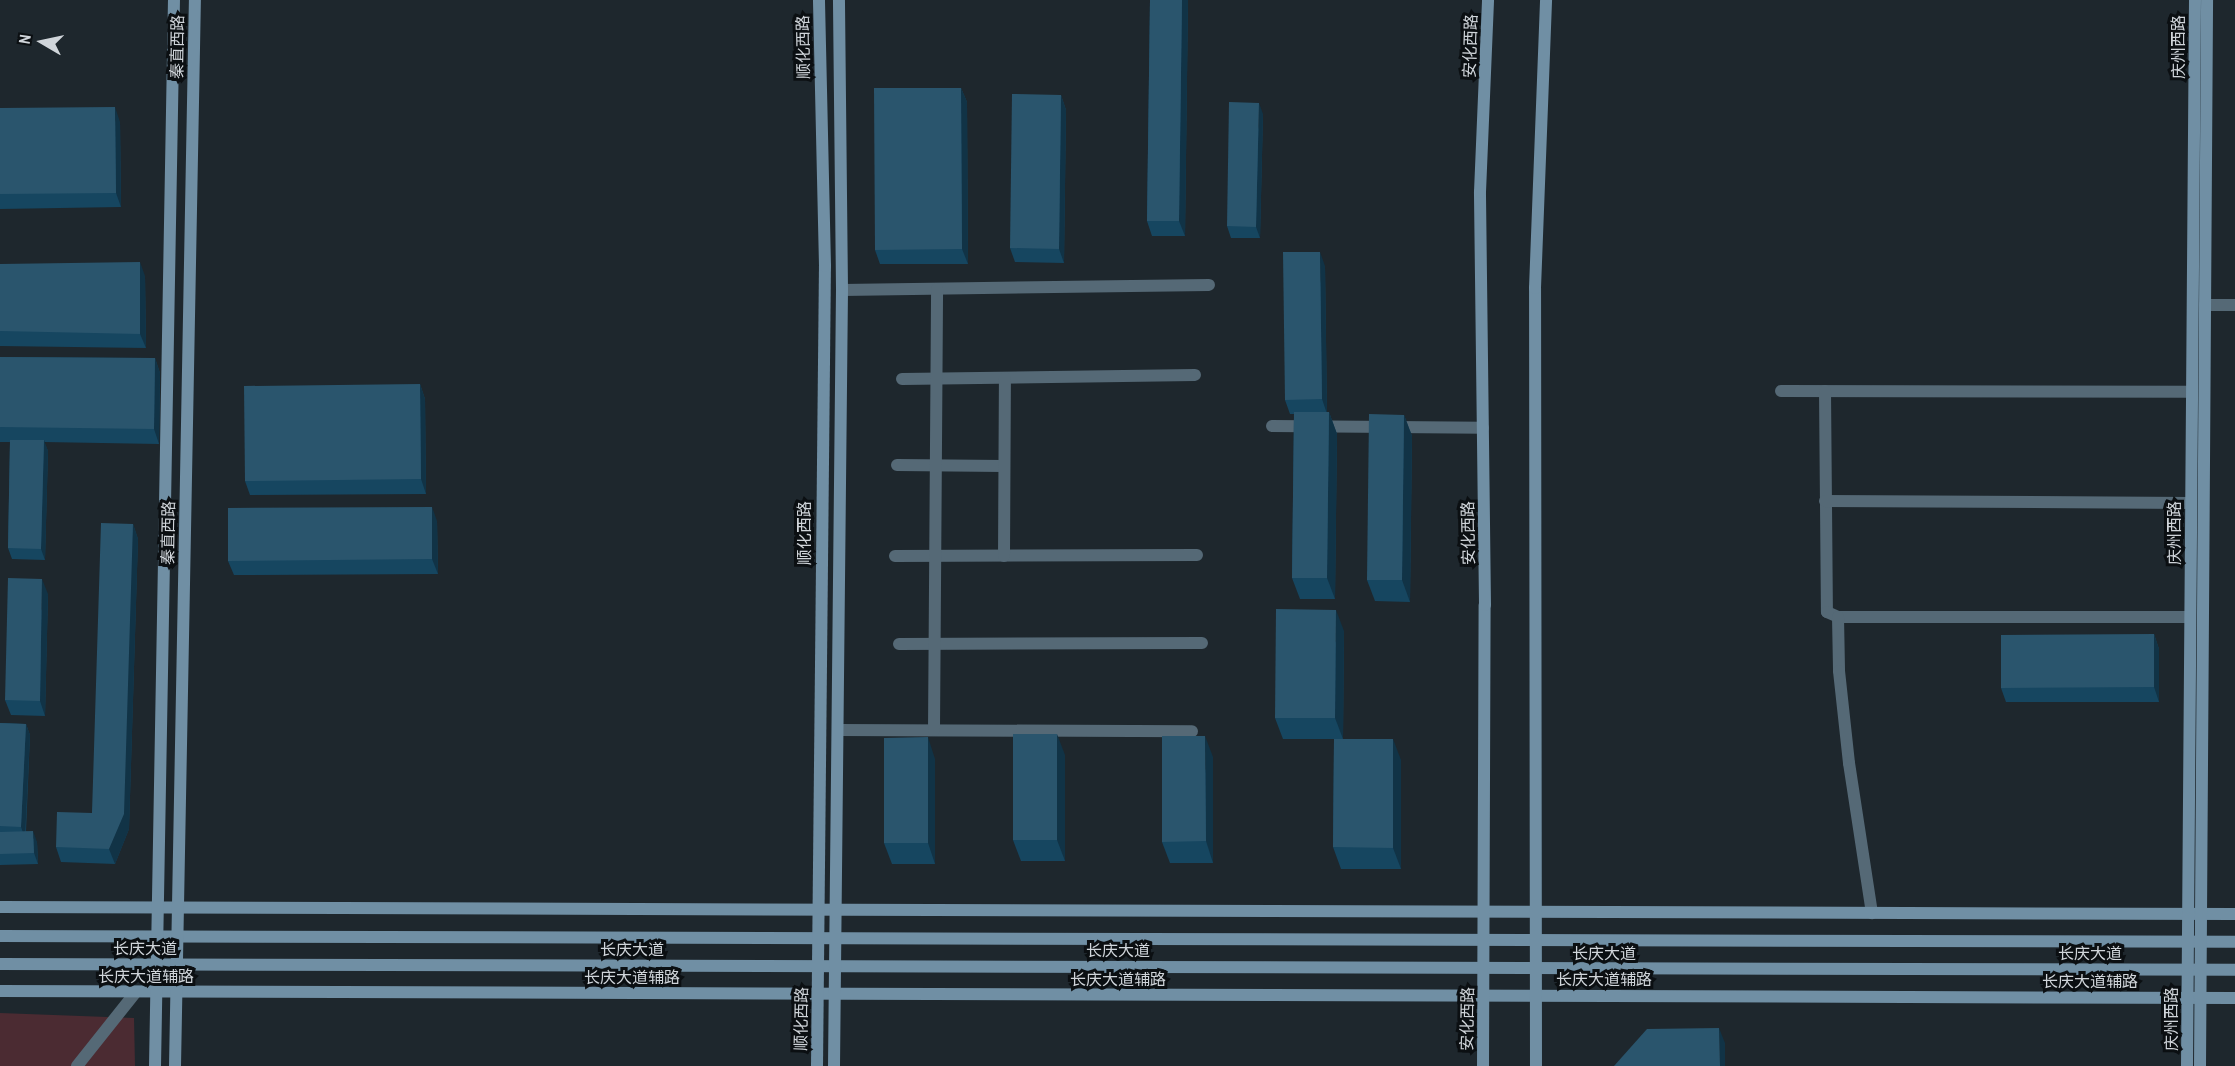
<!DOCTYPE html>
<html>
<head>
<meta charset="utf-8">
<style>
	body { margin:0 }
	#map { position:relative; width:2235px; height:1066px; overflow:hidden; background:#1e272d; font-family:"Archivo Narrow","Noto Sans SC",sans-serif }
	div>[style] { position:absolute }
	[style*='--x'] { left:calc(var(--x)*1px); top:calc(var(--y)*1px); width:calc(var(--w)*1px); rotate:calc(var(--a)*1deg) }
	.green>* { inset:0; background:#4b2b32 }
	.street>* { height:12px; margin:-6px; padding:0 6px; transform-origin:6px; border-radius:6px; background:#556976 }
	.secondary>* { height:12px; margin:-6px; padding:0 6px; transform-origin:6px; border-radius:6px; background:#708fa4 }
	.wall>* { inset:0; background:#164660 }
	.shaded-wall>* { inset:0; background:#113346 }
	.building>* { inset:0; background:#2a556d }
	span { translate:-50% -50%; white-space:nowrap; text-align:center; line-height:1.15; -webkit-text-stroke:6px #0b0f12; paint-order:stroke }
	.street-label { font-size:16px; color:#d0d5da }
	.north { position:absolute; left:12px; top:12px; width:60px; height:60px; -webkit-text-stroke:4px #0b0f12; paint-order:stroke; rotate:279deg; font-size:16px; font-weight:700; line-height:24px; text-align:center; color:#d0d5da }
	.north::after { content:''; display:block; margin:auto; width:21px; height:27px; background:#d0d5da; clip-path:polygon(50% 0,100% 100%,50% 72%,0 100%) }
</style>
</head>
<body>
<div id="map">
	<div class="green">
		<div style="clip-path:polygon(0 1013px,134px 1018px,135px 1066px,0 1066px)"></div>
	</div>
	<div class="street">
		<div style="--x:842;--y:290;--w:367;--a:-0.8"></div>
		<div style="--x:2205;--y:305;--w:30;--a:0"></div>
		<div style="--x:902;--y:379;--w:293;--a:-0.8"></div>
		<div style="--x:1781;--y:391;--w:411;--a:0.1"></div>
		<div style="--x:1825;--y:391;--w:221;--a:89.5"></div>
		<div style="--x:1827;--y:612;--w:12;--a:24"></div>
		<div style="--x:1838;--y:617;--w:352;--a:0"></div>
		<div style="--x:1272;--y:426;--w:211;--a:0.5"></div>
		<div style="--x:897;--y:465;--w:107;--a:0.5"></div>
		<div style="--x:1825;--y:501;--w:366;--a:0.3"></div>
		<div style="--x:895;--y:556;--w:302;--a:-0.2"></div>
		<div style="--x:1004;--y:556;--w:178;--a:-89.7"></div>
		<div style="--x:1838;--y:617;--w:54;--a:88.9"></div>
		<div style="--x:1839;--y:671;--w:93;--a:83.8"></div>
		<div style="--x:1849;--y:763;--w:152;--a:81.3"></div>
		<div style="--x:899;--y:644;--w:303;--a:-0.2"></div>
		<div style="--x:838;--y:730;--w:354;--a:0.2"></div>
		<div style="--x:934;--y:730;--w:441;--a:-89.6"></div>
		<div style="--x:77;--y:1066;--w:93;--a:-51.5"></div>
	</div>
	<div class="secondary">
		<div style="--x:0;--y:907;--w:2235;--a:0.18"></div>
		<div style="--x:0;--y:936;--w:2235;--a:0.15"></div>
		<div style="--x:0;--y:964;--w:2235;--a:0.15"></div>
		<div style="--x:0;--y:991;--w:2235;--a:0.18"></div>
		<div style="--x:155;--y:1066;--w:1066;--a:-88.98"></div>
		<div style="--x:175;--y:1066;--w:1066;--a:-88.93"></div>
		<div style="--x:817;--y:1066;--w:800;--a:-89.43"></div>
		<div style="--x:825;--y:266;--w:266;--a:-91.3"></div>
		<div style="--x:834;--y:1066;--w:776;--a:-89.41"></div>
		<div style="--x:842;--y:290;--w:290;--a:-90.6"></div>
		<div style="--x:1483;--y:1066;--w:461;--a:-89.8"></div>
		<div style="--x:1485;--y:605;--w:413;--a:-90.7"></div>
		<div style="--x:1480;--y:192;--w:192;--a:-87.6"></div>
		<div style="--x:1536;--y:1066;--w:778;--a:-90.07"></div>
		<div style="--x:1535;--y:288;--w:288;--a:-87.8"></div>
		<div style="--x:2187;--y:1066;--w:1066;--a:-89.57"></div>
		<div style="--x:2200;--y:1066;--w:1066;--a:-89.62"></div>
	</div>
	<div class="wall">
		<div style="clip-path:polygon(1150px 0,1188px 0,1185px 236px,1152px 236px,1147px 221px)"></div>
		<div style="clip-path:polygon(961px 88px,967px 102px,968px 264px,880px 264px,875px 250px)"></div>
		<div style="clip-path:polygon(1061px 95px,1066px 110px,1064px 263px,1015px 262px,1010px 248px)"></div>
		<div style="clip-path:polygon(0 108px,120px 122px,121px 207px,0 209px)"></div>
		<div style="clip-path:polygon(1263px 114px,1260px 238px,1231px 238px,1227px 226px)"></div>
		<div style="clip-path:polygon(0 264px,145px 276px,146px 348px,0 346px)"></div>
		<div style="clip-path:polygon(1325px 266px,1327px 412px,1329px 412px,1337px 434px,1335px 599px,1300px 599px,1292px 578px,1294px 414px,1290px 414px,1285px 400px)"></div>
		<div style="clip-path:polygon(0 357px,155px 358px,160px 373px,159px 444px,44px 442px,48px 451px,45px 560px,12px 559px,8px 548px,10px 442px,0 442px)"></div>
		<div style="clip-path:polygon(420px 384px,425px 399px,426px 494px,250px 495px,245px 481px)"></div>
		<div style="clip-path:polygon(1404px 415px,1412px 436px,1410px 602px,1375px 601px,1367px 580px)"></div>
		<div style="clip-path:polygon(437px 521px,438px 574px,234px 575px,228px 561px)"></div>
		<div style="clip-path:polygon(133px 524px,138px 539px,129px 829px,115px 864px,61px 862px,56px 847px,92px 813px)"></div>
		<div style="clip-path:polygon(48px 594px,45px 716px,11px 715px,5px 700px)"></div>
		<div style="clip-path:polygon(1344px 631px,1343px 739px,1401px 760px,1401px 869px,1341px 869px,1333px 847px,1334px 739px,1283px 739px,1275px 718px)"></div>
		<div style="clip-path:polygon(2154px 634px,2159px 649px,2159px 702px,2006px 702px,2001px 688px)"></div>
		<div style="clip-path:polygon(0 723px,26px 724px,30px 735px,26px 831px,37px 842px,38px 864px,0 865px)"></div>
		<div style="clip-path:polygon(1065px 755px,1065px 861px,1021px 861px,1013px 840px)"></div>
		<div style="clip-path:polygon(1213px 757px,1213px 863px,1170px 863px,1162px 842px)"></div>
		<div style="clip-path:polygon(935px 759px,935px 864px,892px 864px,884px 843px)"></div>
	</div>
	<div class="shaded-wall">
		<div style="clip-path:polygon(1182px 0,1188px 0,1185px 236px,1179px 221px)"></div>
		<div style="clip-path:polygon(961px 88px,967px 102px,968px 264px,962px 249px)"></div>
		<div style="clip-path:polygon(1061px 95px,1066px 110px,1064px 263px,1059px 249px)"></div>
		<div style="clip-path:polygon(1259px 103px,1263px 114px,1260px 238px,1256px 227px)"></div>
		<div style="clip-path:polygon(115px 107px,120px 122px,121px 207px,116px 193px)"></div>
		<div style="clip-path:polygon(1320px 252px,1325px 266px,1327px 414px,1322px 399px)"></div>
		<div style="clip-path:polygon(140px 262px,145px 276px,146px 348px,140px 334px)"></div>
		<div style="clip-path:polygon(155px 358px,160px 373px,159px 444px,154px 429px)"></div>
		<div style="clip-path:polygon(420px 384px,425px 399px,426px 494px,421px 479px)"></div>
		<div style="clip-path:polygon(1329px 412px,1337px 434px,1335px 599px,1327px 578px)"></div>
		<div style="clip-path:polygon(1404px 415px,1412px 436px,1410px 602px,1402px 580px)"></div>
		<div style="clip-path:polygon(44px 440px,48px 451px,45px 560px,41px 549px)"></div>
		<div style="clip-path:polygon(432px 507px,437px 521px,438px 574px,432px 559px)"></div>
		<div style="clip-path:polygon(133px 524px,138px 539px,129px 829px,115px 864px,109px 849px)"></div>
		<div style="clip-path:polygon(42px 579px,48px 594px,45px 716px,40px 701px)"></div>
		<div style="clip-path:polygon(1336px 610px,1344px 631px,1343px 739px,1335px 718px)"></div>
		<div style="clip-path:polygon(2154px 634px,2159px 649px,2159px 702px,2154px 687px)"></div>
		<div style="clip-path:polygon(26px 724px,30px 735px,25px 838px,21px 827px)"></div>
		<div style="clip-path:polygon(1057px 734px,1065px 755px,1065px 861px,1057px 840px)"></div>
		<div style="clip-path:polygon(1205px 736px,1213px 757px,1213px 863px,1206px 841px)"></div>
		<div style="clip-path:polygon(928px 737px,935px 759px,935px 864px,928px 843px)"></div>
		<div style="clip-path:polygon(1393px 739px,1401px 760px,1401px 869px,1393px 848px)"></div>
		<div style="clip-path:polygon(33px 831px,37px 842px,38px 864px,34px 853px)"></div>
		<div style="clip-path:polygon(1719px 1028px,1725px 1043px,1725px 1066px,1720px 1066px)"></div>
	</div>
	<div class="building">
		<div style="clip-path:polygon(1150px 0,1182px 0,1179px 221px,1147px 221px)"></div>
		<div style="clip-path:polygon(874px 88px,961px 88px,962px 249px,875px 250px)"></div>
		<div style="clip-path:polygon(1012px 94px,1061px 95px,1059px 249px,1010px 248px)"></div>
		<div style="clip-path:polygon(1229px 102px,1259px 103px,1256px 227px,1227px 226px)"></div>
		<div style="clip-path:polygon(115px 107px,116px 193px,0 194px,0 108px)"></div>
		<div style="clip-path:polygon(1283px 252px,1320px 252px,1322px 399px,1285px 400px)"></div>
		<div style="clip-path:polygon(140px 262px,140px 334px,0 331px,0 264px)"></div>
		<div style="clip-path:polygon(0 357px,155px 358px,154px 429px,0 427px)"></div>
		<div style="clip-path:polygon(420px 384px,421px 479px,245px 481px,244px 386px)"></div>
		<div style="clip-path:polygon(1294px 412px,1329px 412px,1327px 578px,1292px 578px)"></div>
		<div style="clip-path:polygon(1369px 414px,1404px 415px,1402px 580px,1367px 580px)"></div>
		<div style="clip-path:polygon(10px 440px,44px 440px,41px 549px,8px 548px)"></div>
		<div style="clip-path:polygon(432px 507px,432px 559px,228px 561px,228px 508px)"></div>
		<div style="clip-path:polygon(101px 523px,133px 524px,124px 814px,109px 849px,56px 847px,57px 812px,92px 813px)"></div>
		<div style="clip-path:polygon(8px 578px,42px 579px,40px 701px,5px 700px)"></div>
		<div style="clip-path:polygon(1276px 609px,1336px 610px,1335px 718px,1275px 718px)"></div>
		<div style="clip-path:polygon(2154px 634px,2154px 687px,2001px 688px,2001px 635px)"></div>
		<div style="clip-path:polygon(0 723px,26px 724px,21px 827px,0 826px)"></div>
		<div style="clip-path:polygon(1013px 734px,1057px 734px,1057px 840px,1013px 840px)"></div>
		<div style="clip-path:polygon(1162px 736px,1205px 736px,1206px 841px,1162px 842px)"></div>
		<div style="clip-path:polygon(928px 737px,928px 843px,884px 843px,884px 738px)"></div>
		<div style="clip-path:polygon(1334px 739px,1393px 739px,1393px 848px,1333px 847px)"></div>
		<div style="clip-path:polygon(33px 831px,34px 853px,0 854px,0 832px)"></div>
		<div style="clip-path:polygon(1719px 1028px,1720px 1066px,1614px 1066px,1647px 1029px)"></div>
	</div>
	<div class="street-label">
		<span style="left:1470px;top:46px;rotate:-88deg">安化西路</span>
		<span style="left:177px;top:47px;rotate:-89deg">秦直西路</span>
		<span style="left:803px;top:47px;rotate:-91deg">顺化西路</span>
		<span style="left:2178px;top:47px;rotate:-90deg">庆州西路</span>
		<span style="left:168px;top:533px;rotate:-89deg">秦直西路</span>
		<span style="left:804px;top:533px;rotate:-90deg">顺化西路</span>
		<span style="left:1468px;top:533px;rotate:-91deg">安化西路</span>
		<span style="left:2174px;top:533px;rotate:-90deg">庆州西路</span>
		<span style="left:145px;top:948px">长庆大道</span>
		<span style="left:632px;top:949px">长庆大道</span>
		<span style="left:1118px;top:950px">长庆大道</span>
		<span style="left:1604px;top:953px">长庆大道</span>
		<span style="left:2090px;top:953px">长庆大道</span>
		<span style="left:146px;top:976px">长庆大道辅路</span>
		<span style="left:632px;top:977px">长庆大道辅路</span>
		<span style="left:1118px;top:979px">长庆大道辅路</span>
		<span style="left:1604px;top:979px">长庆大道辅路</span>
		<span style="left:2090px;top:981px">长庆大道辅路</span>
		<span style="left:801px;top:1019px;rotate:-89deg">顺化西路</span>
		<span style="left:1467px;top:1019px;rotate:-89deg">安化西路</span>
		<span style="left:2171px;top:1019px;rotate:-90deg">庆州西路</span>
	</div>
	<div class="north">N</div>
</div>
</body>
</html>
